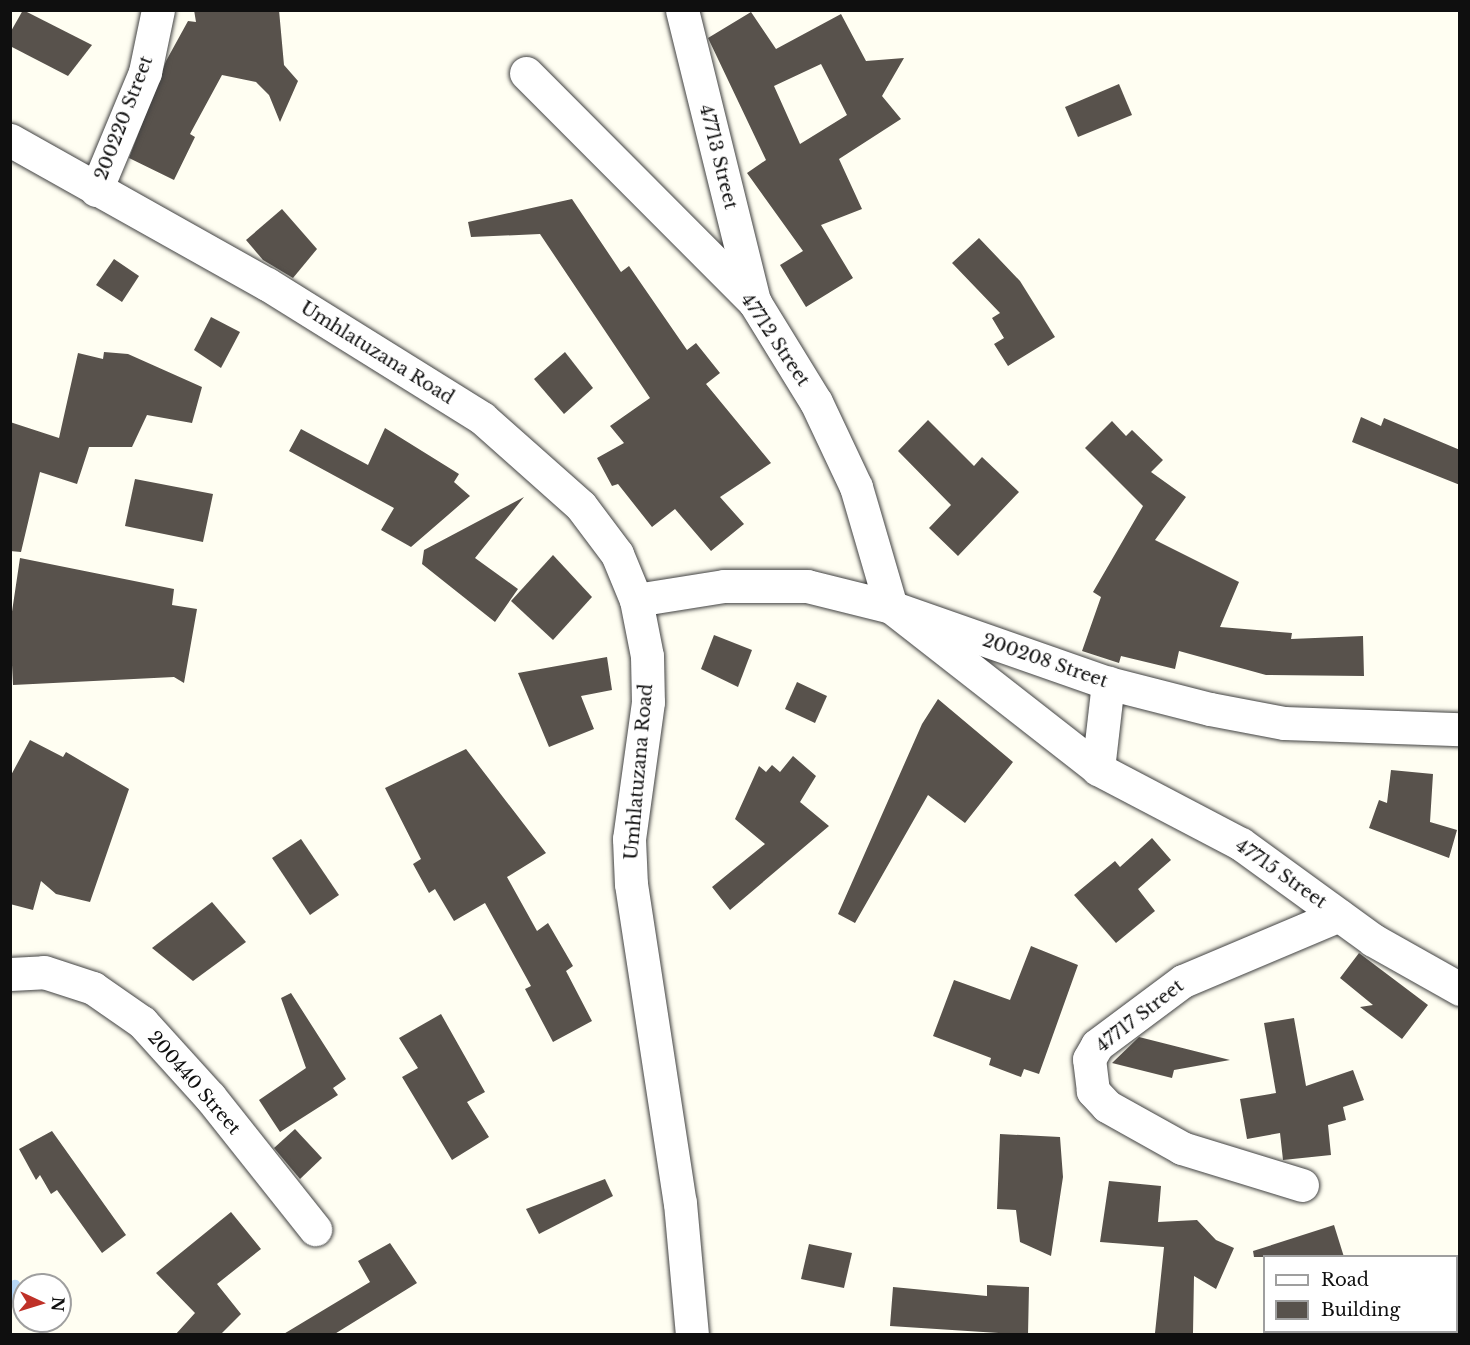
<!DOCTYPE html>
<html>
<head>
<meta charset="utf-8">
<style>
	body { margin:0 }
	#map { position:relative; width:1470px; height:1345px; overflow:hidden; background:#fffef2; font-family:"Libre Baskerville",serif }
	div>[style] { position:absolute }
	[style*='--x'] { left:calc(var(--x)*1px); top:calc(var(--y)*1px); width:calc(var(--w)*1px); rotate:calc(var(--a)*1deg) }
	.stream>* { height:10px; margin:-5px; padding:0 5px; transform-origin:5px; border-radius:5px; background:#b7d7f6 }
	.building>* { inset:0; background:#58524c }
	.roads { filter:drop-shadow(0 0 2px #424242) drop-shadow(0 0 2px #424242) }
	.minor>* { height:33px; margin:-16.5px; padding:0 16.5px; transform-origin:16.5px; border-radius:16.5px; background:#fff }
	span { translate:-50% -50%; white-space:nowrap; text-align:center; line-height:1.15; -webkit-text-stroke:6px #fff; paint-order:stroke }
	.street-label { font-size:18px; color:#0f0f0f }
	.frame { position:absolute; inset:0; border:12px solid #0f0f0f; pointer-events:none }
	.legend { position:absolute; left:1263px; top:1255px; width:195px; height:78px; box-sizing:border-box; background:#fff; border:2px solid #9f9f9f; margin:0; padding:8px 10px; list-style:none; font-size:18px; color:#0f0f0f }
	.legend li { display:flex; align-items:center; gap:12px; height:30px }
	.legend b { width:30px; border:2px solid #9f9f9f }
	.north { position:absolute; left:12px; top:1273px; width:60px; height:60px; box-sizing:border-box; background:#fff; border:2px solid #9f9f9f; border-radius:50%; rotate:94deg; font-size:16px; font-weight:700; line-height:24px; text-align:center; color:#0f0f0f }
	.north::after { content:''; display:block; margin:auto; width:21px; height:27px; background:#bf3128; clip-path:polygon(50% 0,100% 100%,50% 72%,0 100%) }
</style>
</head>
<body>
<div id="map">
	<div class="stream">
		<div style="--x:10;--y:1292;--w:9;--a:-54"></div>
		<div style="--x:15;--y:1285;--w:14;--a:98"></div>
	</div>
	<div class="building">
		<div style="clip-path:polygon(23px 10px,92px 45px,68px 76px,10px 46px,10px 33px)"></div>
		<div style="clip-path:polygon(194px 10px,279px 10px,284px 65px,298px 81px,280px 122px,269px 95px,256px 82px,222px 75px,190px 134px,195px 137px,174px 180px,129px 158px,166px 61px,188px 21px,196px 22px)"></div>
		<div style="clip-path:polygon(evenodd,751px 12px,776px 49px,841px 14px,866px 61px,904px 58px,882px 96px,901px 119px,839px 159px,862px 209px,821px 225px,853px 278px,806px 307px,780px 265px,803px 251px,747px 173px,766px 160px,708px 38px,751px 12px,821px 64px,847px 115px,800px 144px,774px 86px,821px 64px)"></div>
		<div style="clip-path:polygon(1119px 84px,1132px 115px,1078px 137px,1065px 107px)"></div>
		<div style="clip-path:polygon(572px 199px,621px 272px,629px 266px,687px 350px,696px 343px,720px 373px,706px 384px,771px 463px,720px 497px,744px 524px,711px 551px,675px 509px,652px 527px,618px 484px,612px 486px,597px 458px,624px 443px,610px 426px,650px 398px,540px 234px,471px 237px,468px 222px)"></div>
		<div style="clip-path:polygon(282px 209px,317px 249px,293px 278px,263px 260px,246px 240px)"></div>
		<div style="clip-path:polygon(979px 238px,1020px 281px,1055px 337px,1008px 366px,994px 344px,1004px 338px,992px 318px,1000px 313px,952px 263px)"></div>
		<div style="clip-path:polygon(114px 259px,139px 276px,122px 302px,96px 285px)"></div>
		<div style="clip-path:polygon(211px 317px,240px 332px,221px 368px,194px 350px)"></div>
		<div style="clip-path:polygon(104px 352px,128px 354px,202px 387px,192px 423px,147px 415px,132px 447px,89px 447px,77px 484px,40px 472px,21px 552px,10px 551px,10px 422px,59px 438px,78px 353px,103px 359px)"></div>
		<div style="clip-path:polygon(565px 352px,593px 388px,564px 414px,534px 379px)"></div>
		<div style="clip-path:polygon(1361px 417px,1381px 426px,1384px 418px,1460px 450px,1460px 485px,1352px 442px)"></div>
		<div style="clip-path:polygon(928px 420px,974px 466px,982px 457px,1019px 492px,958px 556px,929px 528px,951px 505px,898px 451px)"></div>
		<div style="clip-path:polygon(1112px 421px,1126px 436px,1132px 430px,1163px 460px,1151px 472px,1186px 497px,1155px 540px,1239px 582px,1220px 627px,1292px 633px,1291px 639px,1363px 636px,1364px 676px,1266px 675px,1179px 651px,1175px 669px,1121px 656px,1119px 663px,1082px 651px,1101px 597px,1093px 592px,1143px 506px,1085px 448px)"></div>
		<div style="clip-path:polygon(385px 428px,459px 474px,454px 482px,470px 496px,411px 547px,381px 530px,394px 508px,289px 451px,301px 429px,368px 465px)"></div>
		<div style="clip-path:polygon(135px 479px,213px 494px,203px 542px,125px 526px)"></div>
		<div style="clip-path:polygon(524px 497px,475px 558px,518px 589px,495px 622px,422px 564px,424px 550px)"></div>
		<div style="clip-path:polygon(553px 555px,592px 597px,553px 640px,511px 601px)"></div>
		<div style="clip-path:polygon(20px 558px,174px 589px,172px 605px,197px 609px,184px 683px,174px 677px,13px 685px,10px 625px)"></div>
		<div style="clip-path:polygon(714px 635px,752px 650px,738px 687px,701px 669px)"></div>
		<div style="clip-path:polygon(607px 657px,612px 690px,581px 696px,594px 729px,549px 747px,518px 673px)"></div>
		<div style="clip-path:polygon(797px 682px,827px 696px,815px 723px,785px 709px)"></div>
		<div style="clip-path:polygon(938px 699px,1013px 762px,965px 823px,928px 795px,855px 923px,838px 914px,922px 724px)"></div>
		<div style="clip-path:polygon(30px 740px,63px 757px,66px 752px,129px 789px,90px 902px,56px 894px,41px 881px,33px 910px,10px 904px,10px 777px)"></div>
		<div style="clip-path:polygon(466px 749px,546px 853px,507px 877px,537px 931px,548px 923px,573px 966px,566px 971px,592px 1021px,553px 1042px,525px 989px,531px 986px,485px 903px,454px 921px,435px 889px,429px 893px,413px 864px,421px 859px,385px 788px)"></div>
		<div style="clip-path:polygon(793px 756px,816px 776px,800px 802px,829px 826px,730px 910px,712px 887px,765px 844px,735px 819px,759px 766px,766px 772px,772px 765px,780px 772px)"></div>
		<div style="clip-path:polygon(1391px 770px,1433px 774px,1430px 822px,1457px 830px,1449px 858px,1369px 828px,1379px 800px,1387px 803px)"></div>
		<div style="clip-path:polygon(1152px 838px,1171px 860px,1138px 889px,1155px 911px,1116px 943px,1074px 895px,1115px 861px,1120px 867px)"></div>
		<div style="clip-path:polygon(301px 839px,339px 895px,310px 915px,272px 858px)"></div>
		<div style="clip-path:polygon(212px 902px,246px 942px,193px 981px,152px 948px)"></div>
		<div style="clip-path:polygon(1031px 946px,1078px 965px,1039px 1074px,1024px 1069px,1021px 1077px,989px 1065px,991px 1058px,933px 1036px,954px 980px,1010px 1000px)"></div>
		<div style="clip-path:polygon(1359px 953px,1428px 1005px,1402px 1039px,1360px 1007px,1373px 1005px,1340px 978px)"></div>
		<div style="clip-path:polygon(291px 993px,346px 1079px,333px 1088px,338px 1095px,280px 1132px,259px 1100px,306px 1068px,281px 998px)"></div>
		<div style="clip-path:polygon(441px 1014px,485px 1092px,467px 1102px,489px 1137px,452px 1160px,402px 1077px,418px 1068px,399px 1038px)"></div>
		<div style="clip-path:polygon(1294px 1018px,1306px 1086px,1353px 1070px,1364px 1100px,1343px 1107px,1346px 1120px,1328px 1125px,1331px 1155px,1283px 1160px,1280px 1133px,1247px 1139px,1240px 1099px,1276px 1093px,1264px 1023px)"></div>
		<div style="clip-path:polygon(1139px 1037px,1230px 1060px,1174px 1070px,1172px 1078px,1112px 1063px)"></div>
		<div style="clip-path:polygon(295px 1129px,322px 1158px,300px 1179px,274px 1148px)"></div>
		<div style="clip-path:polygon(52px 1131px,126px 1235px,102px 1253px,57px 1190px,51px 1194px,40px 1175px,36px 1180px,19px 1149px)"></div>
		<div style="clip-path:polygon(1000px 1134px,1060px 1137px,1063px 1177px,1051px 1256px,1020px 1242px,1016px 1210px,997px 1209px)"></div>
		<div style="clip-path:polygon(605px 1179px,613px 1196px,539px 1234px,526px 1209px)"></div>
		<div style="clip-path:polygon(1109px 1181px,1161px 1186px,1158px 1222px,1197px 1220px,1216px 1240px,1234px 1248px,1216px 1289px,1194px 1276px,1193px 1333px,1155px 1333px,1164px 1247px,1100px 1242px)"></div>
		<div style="clip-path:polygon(231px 1212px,261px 1249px,217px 1284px,241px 1314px,220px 1335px,175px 1335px,195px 1313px,156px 1273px)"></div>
		<div style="clip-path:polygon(1334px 1225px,1344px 1257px,1254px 1257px,1253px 1251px)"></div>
		<div style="clip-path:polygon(390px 1243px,417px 1283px,333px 1335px,282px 1335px,370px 1282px,358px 1261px)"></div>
		<div style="clip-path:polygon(809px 1244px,852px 1253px,844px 1288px,801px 1279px)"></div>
		<div style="clip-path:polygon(987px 1285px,1029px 1287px,1028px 1335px,890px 1326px,893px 1287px,987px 1296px)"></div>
	</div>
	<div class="roads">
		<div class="minor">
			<div style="--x:682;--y:10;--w:301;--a:76.1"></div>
			<div style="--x:526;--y:73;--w:325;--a:45.1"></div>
			<div style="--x:755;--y:303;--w:116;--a:58.4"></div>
			<div style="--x:816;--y:402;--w:94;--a:64.8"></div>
			<div style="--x:856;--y:487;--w:125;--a:73.7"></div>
			<div style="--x:891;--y:607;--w:263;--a:38"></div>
			<div style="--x:1098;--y:769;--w:161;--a:27.7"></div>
			<div style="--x:1241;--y:844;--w:163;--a:36"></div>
			<div style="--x:1373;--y:940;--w:100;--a:29.4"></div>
			<div style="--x:10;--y:140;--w:295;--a:29.3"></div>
			<div style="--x:267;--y:284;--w:253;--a:31.9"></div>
			<div style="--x:482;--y:418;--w:132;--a:41.6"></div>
			<div style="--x:581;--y:506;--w:60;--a:53.1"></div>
			<div style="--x:617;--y:554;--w:50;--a:67.6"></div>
			<div style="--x:636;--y:600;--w:57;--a:78.9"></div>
			<div style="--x:647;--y:656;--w:46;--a:88.8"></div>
			<div style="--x:648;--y:702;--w:138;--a:97.9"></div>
			<div style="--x:629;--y:839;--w:45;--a:87.5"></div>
			<div style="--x:631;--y:884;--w:323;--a:81.3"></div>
			<div style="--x:680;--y:1203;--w:132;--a:84.8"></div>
			<div style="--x:96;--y:190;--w:128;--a:-67.4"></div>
			<div style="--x:145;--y:72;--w:63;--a:-78.2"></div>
			<div style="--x:636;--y:600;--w:89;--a:-9"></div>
			<div style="--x:724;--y:586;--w:83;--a:0"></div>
			<div style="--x:807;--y:586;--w:87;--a:14"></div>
			<div style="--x:891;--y:607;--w:230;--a:19.3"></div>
			<div style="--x:1108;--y:683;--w:105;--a:14.3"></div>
			<div style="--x:1210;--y:709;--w:75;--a:10.7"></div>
			<div style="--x:1284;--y:723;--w:176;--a:2"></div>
			<div style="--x:1098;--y:769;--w:87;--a:-83.4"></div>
			<div style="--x:10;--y:974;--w:34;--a:-3"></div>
			<div style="--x:44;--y:972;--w:52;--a:18.1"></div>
			<div style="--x:93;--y:988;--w:60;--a:34.8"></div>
			<div style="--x:142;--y:1022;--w:101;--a:47.8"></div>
			<div style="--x:210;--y:1097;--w:169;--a:51.5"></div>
			<div style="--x:1302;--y:1185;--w:126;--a:-162.9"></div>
			<div style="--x:1182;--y:1148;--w:86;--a:-150.8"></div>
			<div style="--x:1107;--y:1106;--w:21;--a:-133"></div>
			<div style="--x:1093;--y:1091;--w:32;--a:-97"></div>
			<div style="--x:1089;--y:1059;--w:16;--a:-60"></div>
			<div style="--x:1097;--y:1045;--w:107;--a:-36.7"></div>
			<div style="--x:1183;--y:981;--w:169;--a:-22.9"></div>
		</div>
	</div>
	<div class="street-label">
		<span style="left:124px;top:118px;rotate:-69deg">200220 Street</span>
		<span style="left:718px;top:157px;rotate:76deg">47713 Street</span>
		<span style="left:775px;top:340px;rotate:56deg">47712 Street</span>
		<span style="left:377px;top:353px;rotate:32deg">Umhlatuzana Road</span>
		<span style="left:1045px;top:661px;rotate:19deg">200208 Street</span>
		<span style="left:639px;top:772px;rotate:-85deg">Umhlatuzana Road</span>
		<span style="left:1281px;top:874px;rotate:35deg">47715 Street</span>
		<span style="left:1140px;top:1016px;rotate:-38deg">47717 Street</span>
		<span style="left:194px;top:1083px;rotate:49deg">200440 Street</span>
	</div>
	<div class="frame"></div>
	<ul class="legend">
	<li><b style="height:8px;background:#fff"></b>Road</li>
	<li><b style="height:16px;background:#58524c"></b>Building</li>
	</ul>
	<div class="north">N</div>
</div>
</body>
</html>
